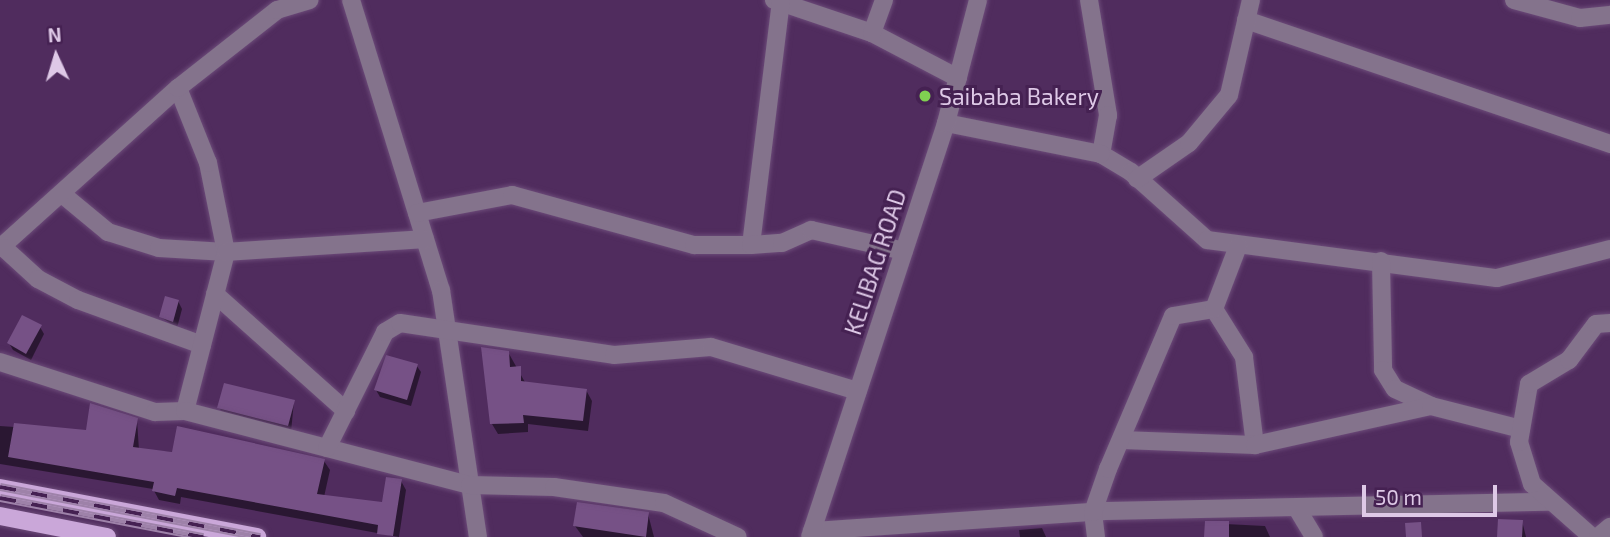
<!DOCTYPE html>
<html>
<head>
<meta charset="utf-8">
<style>
	body { margin:0 }
	#map { position:relative; width:1610px; height:537px; overflow:hidden; background:#502c5e; font-family:"Exo 2",sans-serif }
	div>[style] { position:absolute }
	[style*='--x'] { left:calc(var(--x)*1px); top:calc(var(--y)*1px); width:calc(var(--w)*1px); rotate:calc(var(--a)*1deg) }
	.shadow>* { inset:0; background:#0007 }
	.building>* { inset:0; background:#765186 }
	.roads { filter:drop-shadow(0 0 2px #6c4b79) drop-shadow(0 0 2px #6c4b79) }
	.minor>* { height:18px; margin:-9px; padding:0 9px; transform-origin:9px; border-radius:9px; background:#84738c }
	.major>* { height:18px; margin:-9px; padding:0 9px; transform-origin:9px; border-radius:9px; background:#caa7d9 }
	.rail>* { height:8px; margin-top:-4px; transform-origin:0; background:repeating-linear-gradient(90deg,#452152 0 16px,#9e82a9 0 32px); box-sizing:border-box; border-block:2px solid #9e82a9 }
	.dots>* { width:19px; height:19px; translate:-50% -50%; box-sizing:border-box; border:4px solid #452152; border-radius:50% }
	span { translate:-50% -50%; white-space:nowrap; text-align:center; line-height:1.15; -webkit-text-stroke:6px #452152; paint-order:stroke }
	.poi-label { font-size:23px; color:#dec9e7 }
	.left { translate:0 -50%; text-align:left }
	.street-label { font-size:23px; color:#dec9e7 }
	.north { position:absolute; left:21px; top:21px; width:70px; height:70px; -webkit-text-stroke:5px #452152; paint-order:stroke; rotate:356deg; font-size:19px; font-weight:700; line-height:28px; text-align:center; color:#dec9e7 }
	.north::after { content:''; display:block; margin:auto; width:24px; height:32px; background:#dec9e7; clip-path:polygon(50% 0,100% 100%,50% 72%,0 100%) }
	.scale { position:absolute; left:1362px; top:485px; width:135px; height:32px; box-sizing:border-box; border:4px solid #dec9e7; border-top:0; padding-left:9px; font-size:21px; line-height:24px; white-space:nowrap; color:#dec9e7; -webkit-text-stroke:5px #452152; paint-order:stroke }
</style>
</head>
<body>
<div id="map">
	<div class="shadow">
		<div style="clip-path:polygon(178px 301px,182px 309px,177px 328px,161px 317px)"></div>
		<div style="clip-path:polygon(40px 327px,44px 334px,31px 360px,13px 350px,9px 343px)"></div>
		<div style="clip-path:polygon(508px 352px,526px 384px,586px 390px,592px 401px,588px 431px,528px 424px,528px 432px,498px 434px,492px 424px)"></div>
		<div style="clip-path:polygon(416px 365px,421px 372px,411px 406px,380px 397px,376px 390px)"></div>
		<div style="clip-path:polygon(294px 401px,291px 432px,223px 414px,219px 407px)"></div>
		<div style="clip-path:polygon(137px 420px,139px 450px,324px 461px,330px 470px,324px 497px,384px 504px,401px 481px,406px 490px,399px 537px,181px 497px,180px 504px,159px 500px,153px 489px,0 464px,0 426px,87px 432px)"></div>
		<div style="clip-path:polygon(648px 514px,654px 537px,583px 537px,575px 526px)"></div>
		<div style="clip-path:polygon(1522px 521px,1526px 537px,1499px 537px)"></div>
		<div style="clip-path:polygon(1206px 523px,1265px 526px,1270px 537px,1206px 537px)"></div>
		<div style="clip-path:polygon(1042px 528px,1046px 537px,1020px 537px,1019px 530px)"></div>
	</div>
	<div class="building">
		<div style="clip-path:polygon(165px 296px,179px 300px,173px 322px,159px 317px)"></div>
		<div style="clip-path:polygon(22px 315px,42px 325px,26px 354px,7px 343px)"></div>
		<div style="clip-path:polygon(481px 347px,509px 351px,510px 367px,521px 366px,521px 381px,587px 389px,583px 421px,523px 415px,524px 423px,490px 424px)"></div>
		<div style="clip-path:polygon(386px 355px,418px 364px,407px 400px,374px 390px)"></div>
		<div style="clip-path:polygon(224px 383px,295px 400px,288px 426px,217px 408px)"></div>
		<div style="clip-path:polygon(90px 403px,138px 418px,133px 447px,172px 452px,177px 426px,325px 459px,317px 494px,382px 502px,386px 477px,402px 479px,393px 536px,377px 534px,378px 525px,177px 488px,175px 496px,152px 491px,154px 482px,8px 457px,14px 423px,86px 430px)"></div>
		<div style="clip-path:polygon(577px 502px,649px 512px,646px 537px,573px 526px)"></div>
		<div style="clip-path:polygon(1498px 519px,1523px 520px,1522px 537px,1497px 537px)"></div>
		<div style="clip-path:polygon(1205px 521px,1229px 521px,1229px 537px,1204px 537px)"></div>
		<div style="clip-path:polygon(1421px 522px,1422px 537px,1406px 537px,1405px 523px)"></div>
	</div>
	<div class="roads">
		<div class="minor">
			<div style="--x:351;--y:0;--w:304;--a:72.8"></div>
			<div style="--x:441;--y:290;--w:250;--a:81.5"></div>
			<div style="--x:774;--y:0;--w:103;--a:18.6"></div>
			<div style="--x:872;--y:33;--w:97;--a:27.6"></div>
			<div style="--x:1089;--y:0;--w:117;--a:80.6"></div>
			<div style="--x:1108;--y:115;--w:40;--a:100"></div>
			<div style="--x:1101;--y:154;--w:35;--a:31"></div>
			<div style="--x:1131;--y:172;--w:102;--a:41.8"></div>
			<div style="--x:1207;--y:240;--w:292;--a:7.5"></div>
			<div style="--x:1497;--y:278;--w:117;--a:-14.4"></div>
			<div style="--x:1514;--y:0;--w:68;--a:15.3"></div>
			<div style="--x:1580;--y:18;--w:30;--a:-6"></div>
			<div style="--x:1246;--y:20;--w:385;--a:18.8"></div>
			<div style="--x:872;--y:33;--w:35;--a:-70"></div>
			<div style="--x:946;--y:123;--w:158;--a:11.3"></div>
			<div style="--x:1137;--y:179;--w:63;--a:-34.7"></div>
			<div style="--x:1189;--y:143;--w:62;--a:-50.2"></div>
			<div style="--x:1229;--y:95;--w:98;--a:-77"></div>
			<div style="--x:62;--y:194;--w:60;--a:39.6"></div>
			<div style="--x:108;--y:232;--w:53;--a:17.4"></div>
			<div style="--x:159;--y:248;--w:67;--a:3.4"></div>
			<div style="--x:226;--y:252;--w:91;--a:-101.4"></div>
			<div style="--x:208;--y:163;--w:81;--a:-111.8"></div>
			<div style="--x:417;--y:213;--w:97;--a:-10.7"></div>
			<div style="--x:512;--y:195;--w:189;--a:15.4"></div>
			<div style="--x:694;--y:245;--w:57;--a:0"></div>
			<div style="--x:751;--y:245;--w:246;--a:-83"></div>
			<div style="--x:751;--y:245;--w:31;--a:-4"></div>
			<div style="--x:782;--y:243;--w:32;--a:-24"></div>
			<div style="--x:811;--y:230;--w:95;--a:12.7"></div>
			<div style="--x:0;--y:248;--w:239;--a:-42"></div>
			<div style="--x:178;--y:88;--w:126;--a:-38.2"></div>
			<div style="--x:277;--y:10;--w:34;--a:-17"></div>
			<div style="--x:4;--y:248;--w:46;--a:42.4"></div>
			<div style="--x:38;--y:279;--w:45;--a:27.7"></div>
			<div style="--x:78;--y:300;--w:132;--a:19.9"></div>
			<div style="--x:1381;--y:261;--w:109;--a:88.9"></div>
			<div style="--x:1383;--y:370;--w:22;--a:58"></div>
			<div style="--x:1395;--y:389;--w:40;--a:25"></div>
			<div style="--x:215;--y:294;--w:176;--a:41.8"></div>
			<div style="--x:1214;--y:309;--w:57;--a:58"></div>
			<div style="--x:1244;--y:357;--w:89;--a:82.9"></div>
			<div style="--x:0;--y:362;--w:163;--a:17.9"></div>
			<div style="--x:155;--y:412;--w:30;--a:-2"></div>
			<div style="--x:185;--y:411;--w:164;--a:-75.5"></div>
			<div style="--x:226;--y:252;--w:199;--a:-3.7"></div>
			<div style="--x:185;--y:411;--w:294;--a:14.6"></div>
			<div style="--x:470;--y:485;--w:84;--a:1.4"></div>
			<div style="--x:554;--y:487;--w:111;--a:8.3"></div>
			<div style="--x:664;--y:503;--w:81;--a:24.7"></div>
			<div style="--x:1122;--y:440;--w:133;--a:2.2"></div>
			<div style="--x:1255;--y:445;--w:180;--a:-12.5"></div>
			<div style="--x:1431;--y:406;--w:93;--a:14.3"></div>
			<div style="--x:327;--y:448;--w:130;--a:-63.4"></div>
			<div style="--x:385;--y:332;--w:17;--a:-31"></div>
			<div style="--x:400;--y:323;--w:216;--a:8.5"></div>
			<div style="--x:614;--y:355;--w:97;--a:-4.7"></div>
			<div style="--x:711;--y:347;--w:153;--a:16.7"></div>
			<div style="--x:1298;--y:510;--w:31;--a:59"></div>
			<div style="--x:812;--y:531;--w:292;--a:-3.9"></div>
			<div style="--x:1103;--y:511;--w:446;--a:-1.2"></div>
			<div style="--x:810;--y:537;--w:436;--a:-71.8"></div>
			<div style="--x:946;--y:123;--w:127;--a:-75.4"></div>
			<div style="--x:1096;--y:537;--w:25;--a:-97"></div>
			<div style="--x:1093;--y:512;--w:46;--a:-70.8"></div>
			<div style="--x:1108;--y:469;--w:166;--a:-67"></div>
			<div style="--x:1173;--y:316;--w:42;--a:-9.7"></div>
			<div style="--x:1214;--y:309;--w:67;--a:-69.1"></div>
			<div style="--x:1592;--y:537;--w:80;--a:-138.5"></div>
			<div style="--x:1532;--y:484;--w:44;--a:-107.2"></div>
			<div style="--x:1519;--y:442;--w:59;--a:-80.2"></div>
			<div style="--x:1529;--y:384;--w:47;--a:-31"></div>
			<div style="--x:1569;--y:360;--w:45;--a:-53.1"></div>
			<div style="--x:1596;--y:324;--w:14;--a:-4"></div>
			<div style="--x:1598;--y:537;--w:16;--a:-40"></div>
		</div>
		<div class="major">
			<div style="--x:0;--y:488;--w:262;--a:10.8"></div>
			<div style="--x:0;--y:516;--w:109;--a:11.1"></div>
		</div>
	</div>
	<div class="rail">
		<div style="--x:0;--y:487;--w:265;--a:10.9"></div>
		<div style="--x:0;--y:498;--w:207;--a:10.9"></div>
	</div>
	<div class="dots">
		<div style="left:925px;top:96px;background:#80d051"></div>
	</div>
	<div class="poi-label">
		<span class="left" style="left:939px;top:96px">Saibaba Bakery</span>
	</div>
	<div class="street-label">
		<span style="left:875px;top:262px;rotate:-72deg">KELIBAG ROAD</span>
	</div>
	<div class="north">N</div>
	<div class="scale">50 m</div>
</div>
</body>
</html>
